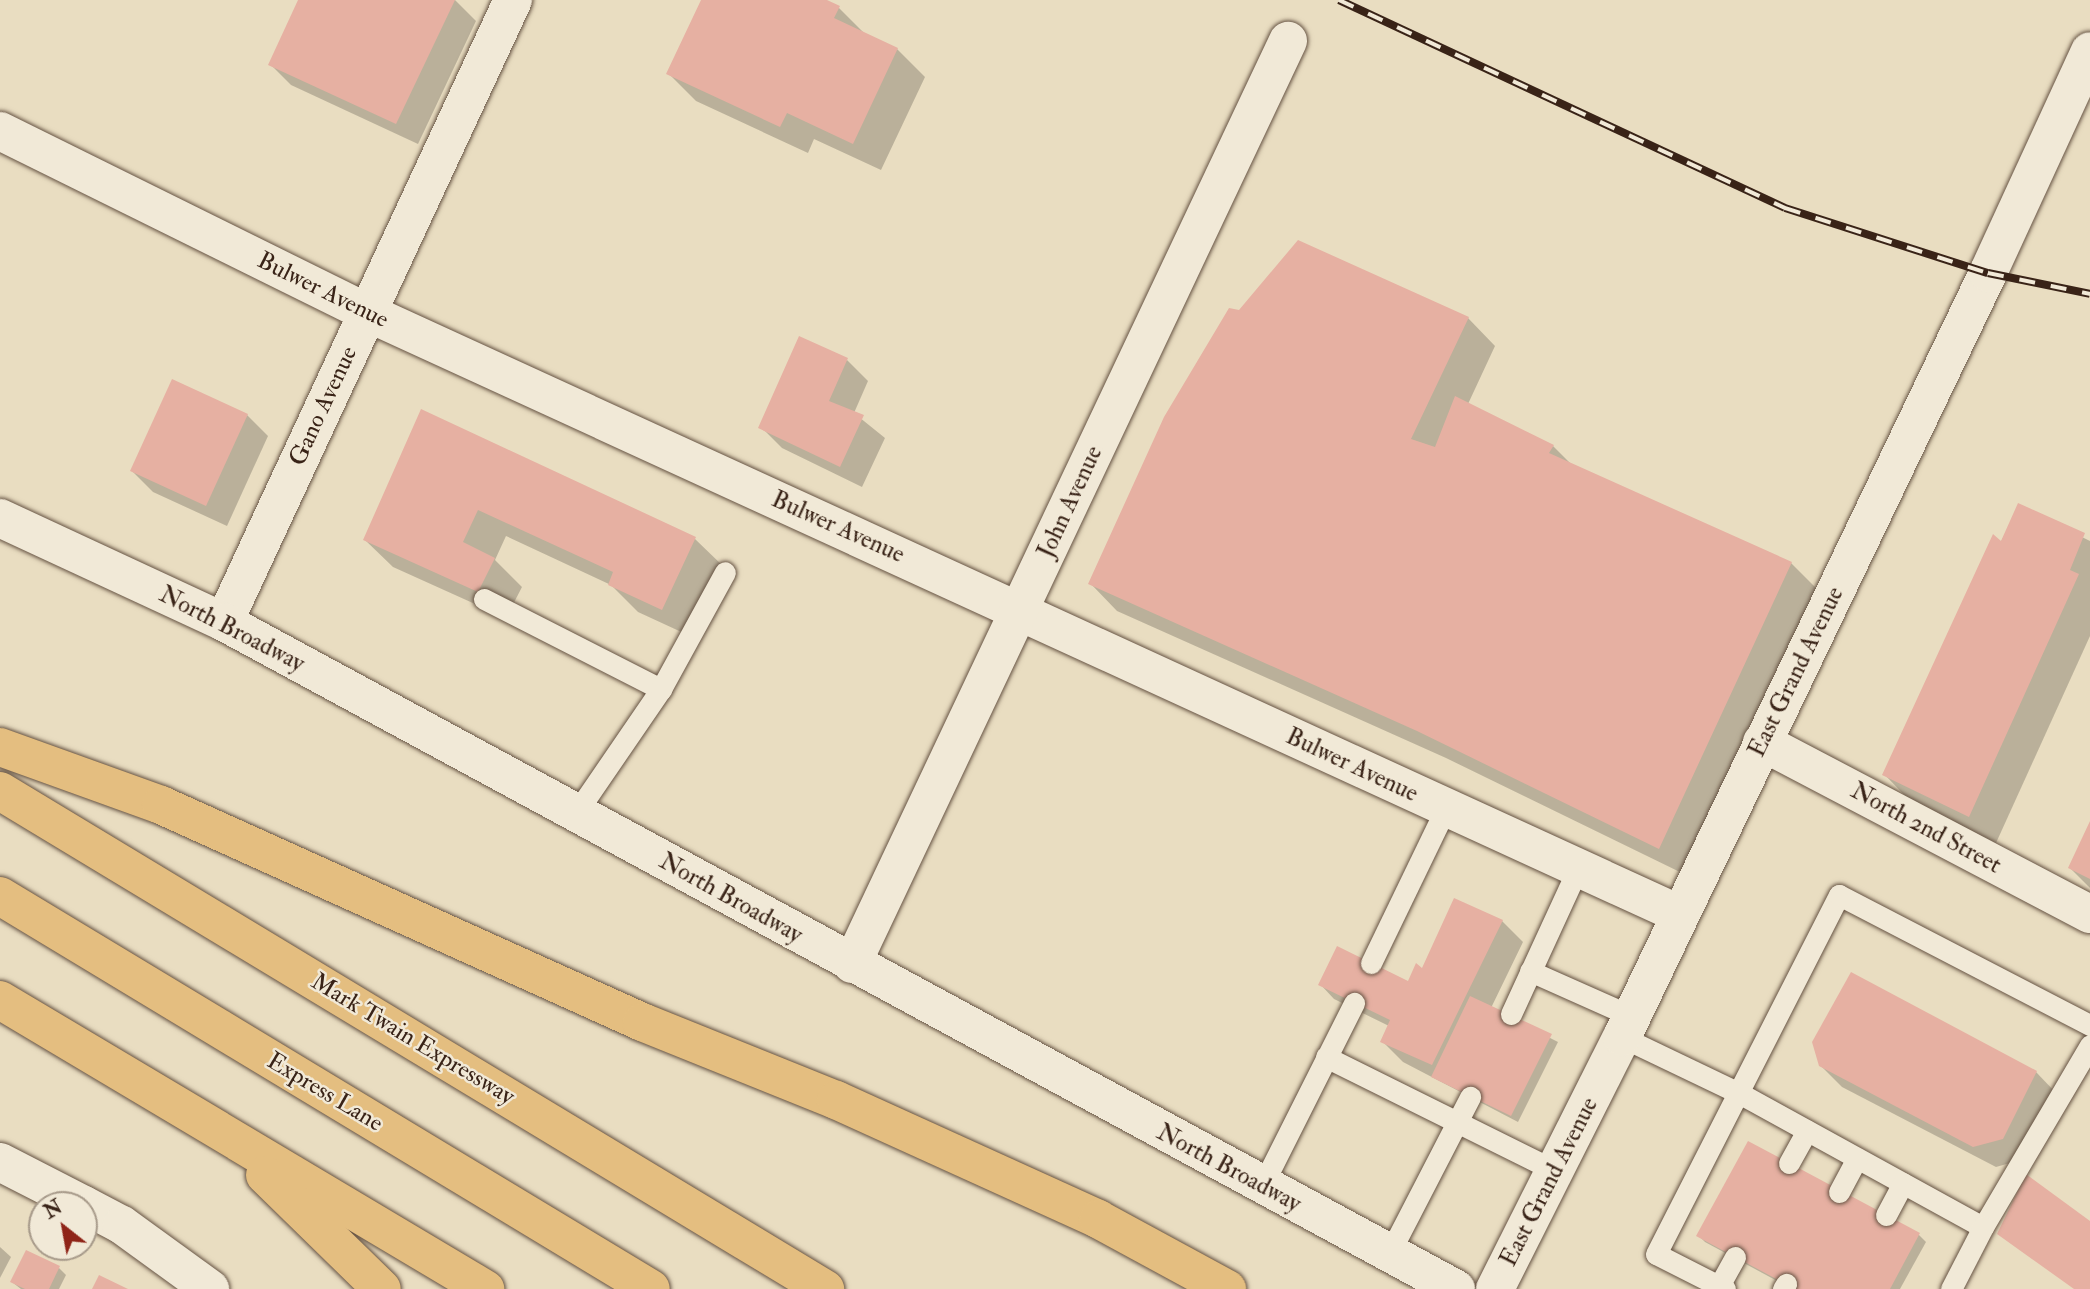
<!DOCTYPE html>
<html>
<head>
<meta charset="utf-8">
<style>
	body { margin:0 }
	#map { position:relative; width:2090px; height:1289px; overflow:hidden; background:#e9ddc1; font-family:"IM FELL Double Pica",serif }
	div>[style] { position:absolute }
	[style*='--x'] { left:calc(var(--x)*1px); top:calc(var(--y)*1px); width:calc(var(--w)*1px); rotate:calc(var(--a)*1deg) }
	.shadow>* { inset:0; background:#0003 }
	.building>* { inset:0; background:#e6b0a2 }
	.roads { filter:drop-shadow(0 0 2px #655242) drop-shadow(0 0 2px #655242) }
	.lane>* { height:21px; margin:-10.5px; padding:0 10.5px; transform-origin:10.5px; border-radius:10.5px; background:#f1e9d7 }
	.street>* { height:38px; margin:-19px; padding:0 19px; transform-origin:19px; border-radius:19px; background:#f1e9d7 }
	.secondary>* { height:38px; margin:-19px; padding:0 19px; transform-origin:19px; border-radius:19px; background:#f1e9d7 }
	.highway>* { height:38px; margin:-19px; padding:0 19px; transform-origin:19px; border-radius:19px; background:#e4be80 }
	.rail>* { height:8px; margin-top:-4px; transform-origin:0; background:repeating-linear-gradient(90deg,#f1e9d7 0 16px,#392317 0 32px); box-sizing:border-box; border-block:2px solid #392317 }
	span { translate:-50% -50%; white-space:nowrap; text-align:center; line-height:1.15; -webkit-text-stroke:5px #f1e9d7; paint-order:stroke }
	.street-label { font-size:24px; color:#392317 }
	.north { position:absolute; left:28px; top:1191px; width:70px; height:70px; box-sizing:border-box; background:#f1e9d7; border:2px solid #a79a8a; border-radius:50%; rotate:329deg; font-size:19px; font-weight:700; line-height:28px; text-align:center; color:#392317 }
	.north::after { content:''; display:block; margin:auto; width:24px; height:32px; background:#8f2418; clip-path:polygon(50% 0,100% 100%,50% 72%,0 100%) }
</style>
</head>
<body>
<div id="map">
	<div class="shadow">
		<div style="clip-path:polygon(300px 0,455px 0,476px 21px,418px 144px,291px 85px,270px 64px)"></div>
		<div style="clip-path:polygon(703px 0,823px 0,839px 8px,865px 34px,897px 49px,925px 77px,881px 170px,814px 139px,808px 153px,696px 101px,668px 73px)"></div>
		<div style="clip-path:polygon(1468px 318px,1495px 346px,1468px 404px,1553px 446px,1572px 465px,1791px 563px,1818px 590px,1686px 875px,1446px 758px,1117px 611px,1090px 583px)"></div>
		<div style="clip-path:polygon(847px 360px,868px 381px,854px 413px,885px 438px,862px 487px,782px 448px,761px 427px)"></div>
		<div style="clip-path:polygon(422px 411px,695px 539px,723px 566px,690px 636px,638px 612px,611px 585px,506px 536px,495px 560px,522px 587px,506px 618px,393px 567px,365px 540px)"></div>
		<div style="clip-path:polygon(247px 415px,268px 436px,227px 526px,153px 492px,132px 471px)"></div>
		<div style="clip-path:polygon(2019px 506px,2090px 541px,2090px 636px,1996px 843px,1911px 802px,1884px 774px)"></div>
		<div style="clip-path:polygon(2090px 825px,2090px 888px,2070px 868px)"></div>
		<div style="clip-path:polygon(1502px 921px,1523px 942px,1491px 1008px,1558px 1042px,1518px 1122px,1403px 1062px,1382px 1041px,1389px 1026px,1334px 999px,1320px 984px,1409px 983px)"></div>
		<div style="clip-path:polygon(1820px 1065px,2036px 1072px,2057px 1094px,2024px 1159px,1996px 1167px,1842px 1087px)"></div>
		<div style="clip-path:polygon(1748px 1143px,1919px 1235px,1926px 1242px,1900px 1289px,1792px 1289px,1705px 1242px,1698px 1235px)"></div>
		<div style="clip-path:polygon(0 1247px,11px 1257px,0 1278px)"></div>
		<div style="clip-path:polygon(59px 1268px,66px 1275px,59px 1289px,21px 1289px,12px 1282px)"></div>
	</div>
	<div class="building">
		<div style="clip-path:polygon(298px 0,455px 0,396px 124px,268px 65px)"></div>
		<div style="clip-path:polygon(701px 0,827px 0,840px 6px,834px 18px,898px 48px,853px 144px,787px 113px,780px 127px,666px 74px)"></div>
		<div style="clip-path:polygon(1298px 240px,1469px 317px,1411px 439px,1435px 447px,1455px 396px,1554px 445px,1549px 453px,1792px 562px,1659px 849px,1417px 731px,1088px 584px,1164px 417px,1229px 308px,1239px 310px)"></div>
		<div style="clip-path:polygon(799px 336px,848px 358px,829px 401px,864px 415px,840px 467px,758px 428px)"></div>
		<div style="clip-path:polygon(172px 379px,248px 414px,206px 506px,130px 471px)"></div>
		<div style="clip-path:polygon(421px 409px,696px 537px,662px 610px,608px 585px,613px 572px,478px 510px,463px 542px,495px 558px,478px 592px,363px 540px)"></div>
		<div style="clip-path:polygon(2018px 503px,2085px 533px,2070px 570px,2079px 574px,1969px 817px,1882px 775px,1993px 534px,2001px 541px)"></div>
		<div style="clip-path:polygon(2090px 821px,2090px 879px,2068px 868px)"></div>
		<div style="clip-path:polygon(1454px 898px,1503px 920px,1432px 1065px,1380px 1042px,1390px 1020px,1318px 985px,1337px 946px,1408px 981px,1416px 963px,1422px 968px)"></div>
		<div style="clip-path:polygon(1851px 972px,2037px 1071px,2003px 1139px,1973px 1147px,1819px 1066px,1812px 1042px)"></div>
		<div style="clip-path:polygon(1470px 996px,1552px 1034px,1511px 1116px,1431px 1077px)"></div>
		<div style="clip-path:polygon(1748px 1141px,1920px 1233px,1890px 1289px,1795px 1289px,1696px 1236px)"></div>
		<div style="clip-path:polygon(2026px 1174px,2090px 1221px,2090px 1289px,2074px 1289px,1997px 1234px)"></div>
		<div style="clip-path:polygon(26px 1250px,60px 1266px,49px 1289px,25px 1289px,10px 1282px)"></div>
		<div style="clip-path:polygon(99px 1275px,128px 1289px,92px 1289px)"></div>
	</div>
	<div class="roads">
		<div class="lane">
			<div style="--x:484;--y:599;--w:199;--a:27"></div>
			<div style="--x:576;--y:813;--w:150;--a:-55.6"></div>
			<div style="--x:661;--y:689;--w:133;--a:-61.3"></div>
			<div style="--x:1371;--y:963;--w:172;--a:-64.2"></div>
			<div style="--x:1530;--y:971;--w:111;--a:24"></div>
			<div style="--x:1511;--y:1014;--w:161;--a:-65.3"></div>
			<div style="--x:1622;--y:1037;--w:130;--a:25.6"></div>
			<div style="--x:1739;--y:1093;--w:278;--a:28.8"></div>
			<div style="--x:1983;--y:1227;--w:211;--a:-59.5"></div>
			<div style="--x:1326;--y:1057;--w:257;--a:26.4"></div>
			<div style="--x:1789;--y:1163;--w:37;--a:-61"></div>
			<div style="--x:1262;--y:1186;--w:205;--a:-63.3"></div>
			<div style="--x:1839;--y:1192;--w:38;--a:-62"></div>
			<div style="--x:1886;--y:1215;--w:36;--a:-62"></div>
			<div style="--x:1389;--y:1254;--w:177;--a:-62.7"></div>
			<div style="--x:1719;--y:1286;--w:33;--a:-61"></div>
			<div style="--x:1725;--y:1289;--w:77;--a:-153.1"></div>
			<div style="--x:1656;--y:1254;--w:403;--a:-63"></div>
			<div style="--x:1839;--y:895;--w:283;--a:27.4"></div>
			<div style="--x:1783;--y:1289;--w:6;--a:-59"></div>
			<div style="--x:1951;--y:1289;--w:70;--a:-62.7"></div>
		</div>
		<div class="street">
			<div style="--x:0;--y:131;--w:408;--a:26.3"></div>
			<div style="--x:366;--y:312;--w:1444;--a:24.63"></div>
			<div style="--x:224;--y:622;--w:686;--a:-65.08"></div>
			<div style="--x:1762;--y:742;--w:370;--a:27.7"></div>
			<div style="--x:852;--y:964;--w:1021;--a:-64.72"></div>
			<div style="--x:0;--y:1162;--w:94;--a:27.1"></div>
			<div style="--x:84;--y:1205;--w:43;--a:27.8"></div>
			<div style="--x:122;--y:1225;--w:109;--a:36"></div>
		</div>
		<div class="secondary">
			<div style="--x:0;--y:518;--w:247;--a:24.9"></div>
			<div style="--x:224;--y:622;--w:1401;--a:28.43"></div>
			<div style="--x:1495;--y:1289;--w:282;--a:-63.3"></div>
			<div style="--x:1622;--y:1037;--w:847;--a:-64.4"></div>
			<div style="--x:1988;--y:273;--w:244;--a:-65.3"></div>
		</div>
		<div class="highway">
			<div style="--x:0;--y:747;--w:171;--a:19.8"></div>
			<div style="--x:161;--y:805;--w:528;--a:24.28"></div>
			<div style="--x:642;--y:1022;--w:209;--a:21.9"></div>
			<div style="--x:836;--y:1100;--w:288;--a:24.4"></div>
			<div style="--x:1098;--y:1219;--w:147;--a:28.5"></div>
			<div style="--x:0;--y:791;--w:964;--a:31.12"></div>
			<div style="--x:0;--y:896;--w:760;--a:31.12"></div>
			<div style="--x:0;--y:1000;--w:565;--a:30.79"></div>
			<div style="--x:265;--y:1175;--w:163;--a:44.3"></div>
		</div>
	</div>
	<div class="rail">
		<div style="--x:1339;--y:0;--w:492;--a:25"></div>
		<div style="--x:1785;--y:208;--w:213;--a:17.8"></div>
		<div style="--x:1988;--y:273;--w:104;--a:11.6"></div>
	</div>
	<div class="street-label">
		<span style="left:323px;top:290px;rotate:26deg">Bulwer Avenue</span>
		<span style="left:323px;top:406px;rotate:-65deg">Gano Avenue</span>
		<span style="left:1070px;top:502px;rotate:-65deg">John Avenue</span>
		<span style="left:838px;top:527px;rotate:24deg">Bulwer Avenue</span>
		<span style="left:232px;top:629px;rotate:27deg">North Broadway</span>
		<span style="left:1796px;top:672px;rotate:-64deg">East Grand Avenue</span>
		<span style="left:1352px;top:765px;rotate:25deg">Bulwer Avenue</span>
		<span style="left:1926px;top:828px;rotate:28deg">North 2nd Street</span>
		<span style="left:731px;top:898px;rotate:29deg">North Broadway</span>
		<span style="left:413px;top:1039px;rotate:31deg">Mark Twain Expressway</span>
		<span style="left:325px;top:1092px;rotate:31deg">Express Lane</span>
		<span style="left:1229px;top:1168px;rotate:28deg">North Broadway</span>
		<span style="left:1549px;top:1182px;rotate:-63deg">East Grand Avenue</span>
	</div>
	<div class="north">N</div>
</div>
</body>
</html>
